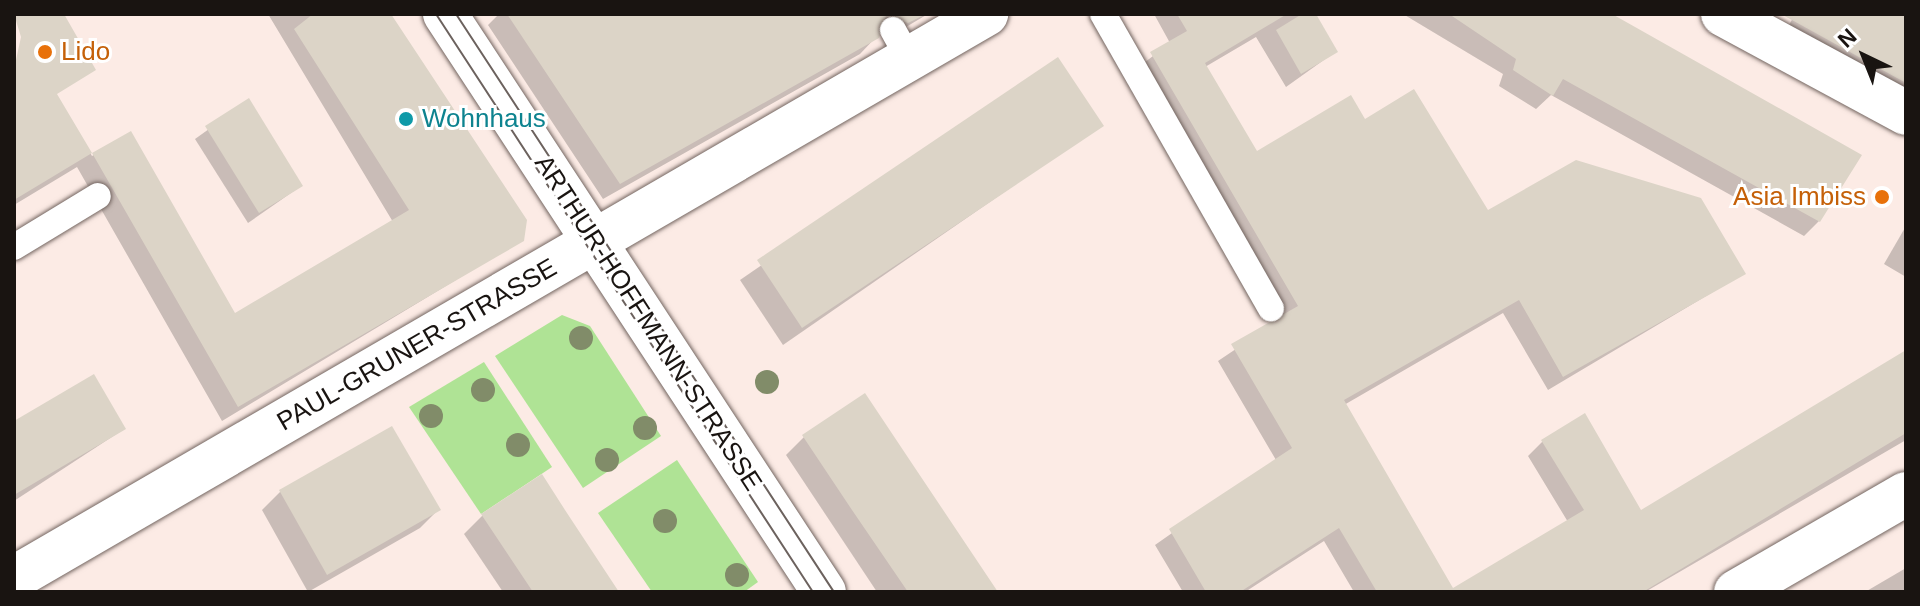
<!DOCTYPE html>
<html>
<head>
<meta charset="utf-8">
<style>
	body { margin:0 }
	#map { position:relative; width:1920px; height:606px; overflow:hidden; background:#fcebe5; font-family:Arial,sans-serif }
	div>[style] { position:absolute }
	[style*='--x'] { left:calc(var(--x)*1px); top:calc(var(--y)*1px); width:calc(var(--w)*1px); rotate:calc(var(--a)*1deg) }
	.green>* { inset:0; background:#afe395 }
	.shadow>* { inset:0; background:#0003 }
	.building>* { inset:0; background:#dcd4c7 }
	.roads { filter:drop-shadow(0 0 2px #736560) drop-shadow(0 0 2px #736560) }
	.service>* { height:26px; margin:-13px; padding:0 13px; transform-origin:13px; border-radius:13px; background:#fff }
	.minor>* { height:44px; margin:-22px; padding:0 22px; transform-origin:22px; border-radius:22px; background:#fff }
	.tertiary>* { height:44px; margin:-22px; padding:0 22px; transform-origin:22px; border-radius:22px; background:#fff }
	.tram>* { height:2px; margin:-1px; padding:0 1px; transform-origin:1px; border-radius:1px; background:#6c625e }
	.trees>* { width:24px; height:24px; margin:-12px; border-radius:50%; background:#818c69 }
	.dots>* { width:22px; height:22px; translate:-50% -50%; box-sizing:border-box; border:4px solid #fff; border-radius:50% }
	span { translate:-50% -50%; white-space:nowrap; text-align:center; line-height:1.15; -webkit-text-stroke:6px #fff; paint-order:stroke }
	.food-label { font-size:26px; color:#c56008 }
	.left { translate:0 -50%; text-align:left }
	.right { translate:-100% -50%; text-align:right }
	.culture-label { font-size:26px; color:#0d838f }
	.street-label { font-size:26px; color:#191411 }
	.frame { position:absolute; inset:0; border:16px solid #191411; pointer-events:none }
	.north { position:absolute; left:1824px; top:16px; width:80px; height:80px; -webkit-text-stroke:6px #fff; paint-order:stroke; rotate:317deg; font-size:22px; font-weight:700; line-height:32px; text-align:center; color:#191411 }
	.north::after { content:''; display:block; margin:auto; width:28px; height:36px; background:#191411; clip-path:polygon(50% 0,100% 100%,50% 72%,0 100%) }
</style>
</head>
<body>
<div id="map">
	<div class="green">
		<div style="clip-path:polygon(562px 315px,590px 326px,661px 436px,583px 488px,495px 356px)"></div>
		<div style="clip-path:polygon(484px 362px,552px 467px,481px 514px,409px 407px)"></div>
		<div style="clip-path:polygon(677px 460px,758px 582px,744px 592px,652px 592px,598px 513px)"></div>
	</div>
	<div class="shadow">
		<div style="clip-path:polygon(268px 14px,388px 14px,522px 240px,222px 421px,77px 167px,14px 205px,14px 86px,41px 70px,92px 156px,131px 134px,234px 316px,393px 222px)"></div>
		<div style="clip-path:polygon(499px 14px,928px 14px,889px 37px,878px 35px,860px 54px,603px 199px,488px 25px)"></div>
		<div style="clip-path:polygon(1154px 14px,1313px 14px,1335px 52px,1286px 87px,1256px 37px,1205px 67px,1256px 154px,1365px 122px,1487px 213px,1743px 274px,1548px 390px,1503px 313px,1344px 405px,1452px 590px,1568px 522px,1528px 456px,1543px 441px,1640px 513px,1906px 353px,1906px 440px,1645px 592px,1354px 592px,1324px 541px,1245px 592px,1183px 592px,1155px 545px,1276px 460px,1218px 361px,1282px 318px,1136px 69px,1170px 43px)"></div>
		<div style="clip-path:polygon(1403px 14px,1606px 14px,1819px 221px,1804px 236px,1551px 95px,1536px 109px,1499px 86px,1503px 74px)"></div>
		<div style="clip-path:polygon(1795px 14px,1906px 14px,1906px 109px,1781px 40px)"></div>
		<div style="clip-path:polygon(1058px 60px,1101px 125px,783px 345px,740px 280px)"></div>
		<div style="clip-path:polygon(248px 101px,301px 186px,248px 223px,195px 139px)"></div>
		<div style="clip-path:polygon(1906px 226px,1906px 277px,1884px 264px)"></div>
		<div style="clip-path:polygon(14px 423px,124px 429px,14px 501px)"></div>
		<div style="clip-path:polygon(392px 429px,438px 510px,420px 528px,308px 592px,262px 510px,280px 492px)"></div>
		<div style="clip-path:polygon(804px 437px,996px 592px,877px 592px,786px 455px)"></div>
		<div style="clip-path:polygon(483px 515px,617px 592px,503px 592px,464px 534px)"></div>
		<div style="clip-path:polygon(1906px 568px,1906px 592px,1865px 592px)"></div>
	</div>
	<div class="building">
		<div style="clip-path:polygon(14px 14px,64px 14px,96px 70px,57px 94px,92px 153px,131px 131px,235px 313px,409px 210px,294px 29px,313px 14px,391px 14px,527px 220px,524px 241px,238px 407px,92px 153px,14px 200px,14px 69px,21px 37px)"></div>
		<div style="clip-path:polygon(507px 14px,926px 14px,908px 23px,886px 16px,879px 38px,620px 184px)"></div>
		<div style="clip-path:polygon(1177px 14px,1287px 14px,1205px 63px,1257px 151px,1351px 95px,1365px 119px,1414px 89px,1488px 210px,1576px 160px,1701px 198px,1746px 274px,1563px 377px,1519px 300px,1344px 400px,1453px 588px,1584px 510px,1541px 440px,1585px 413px,1641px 510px,1906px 350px,1906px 433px,1643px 592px,1377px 592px,1339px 528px,1240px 592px,1206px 592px,1169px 529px,1292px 448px,1231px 344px,1298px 306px,1150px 52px,1187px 31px)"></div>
		<div style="clip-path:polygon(1302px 14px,1316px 14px,1338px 52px,1301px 74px,1276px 30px)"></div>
		<div style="clip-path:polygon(1449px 14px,1612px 14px,1862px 155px,1820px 222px,1563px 79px,1553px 96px,1513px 70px,1516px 59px)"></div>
		<div style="clip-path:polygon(1781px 14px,1906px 14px,1906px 83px)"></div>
		<div style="clip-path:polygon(1058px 57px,1104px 126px,802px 328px,757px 260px)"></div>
		<div style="clip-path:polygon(249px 98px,303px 186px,259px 213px,205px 126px)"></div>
		<div style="clip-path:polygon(94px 374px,126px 429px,14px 495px,14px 421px)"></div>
		<div style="clip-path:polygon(865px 393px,915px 468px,998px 592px,908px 592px,852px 510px,802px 435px)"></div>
		<div style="clip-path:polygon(392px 426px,441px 510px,327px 575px,279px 490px)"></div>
		<div style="clip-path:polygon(542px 474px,565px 510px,619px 592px,533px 592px,481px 514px)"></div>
	</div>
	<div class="roads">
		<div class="service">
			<div style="--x:1103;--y:14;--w:339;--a:60.3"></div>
			<div style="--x:893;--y:30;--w:33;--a:61"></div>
			<div style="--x:14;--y:247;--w:98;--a:-31.3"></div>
		</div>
		<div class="minor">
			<div style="--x:1723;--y:14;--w:208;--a:28.4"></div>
			<div style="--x:14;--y:578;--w:1124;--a:-30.12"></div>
			<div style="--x:1736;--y:592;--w:196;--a:-30"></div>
		</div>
		<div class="tertiary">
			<div style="--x:445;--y:14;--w:691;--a:56.75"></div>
		</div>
	</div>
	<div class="tram">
		<div style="--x:436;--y:14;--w:690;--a:56.89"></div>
		<div style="--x:456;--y:14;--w:691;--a:56.82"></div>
	</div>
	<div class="trees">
		<div style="left:581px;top:338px"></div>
		<div style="left:767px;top:382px"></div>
		<div style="left:483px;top:390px"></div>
		<div style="left:431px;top:416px"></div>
		<div style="left:645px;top:428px"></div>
		<div style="left:518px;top:445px"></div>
		<div style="left:607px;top:460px"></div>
		<div style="left:665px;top:521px"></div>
		<div style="left:737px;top:575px"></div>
	</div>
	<div class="dots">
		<div style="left:45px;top:52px;background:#e8710a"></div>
		<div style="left:406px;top:119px;background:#0f9aa8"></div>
		<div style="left:1882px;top:197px;background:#e8710a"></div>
	</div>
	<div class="food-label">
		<span class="left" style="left:61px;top:52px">Lido</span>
		<span class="right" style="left:1866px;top:197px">Asia Imbiss</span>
	</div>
	<div class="culture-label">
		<span class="left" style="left:422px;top:119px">Wohnhaus</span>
	</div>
	<div class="street-label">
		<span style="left:648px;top:323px;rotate:57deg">ARTHUR-HOFFMANN-STRASSE</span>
		<span style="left:417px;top:345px;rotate:-30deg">PAUL-GRUNER-STRASSE</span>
	</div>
	<div class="frame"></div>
	<div class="north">N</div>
</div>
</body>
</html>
